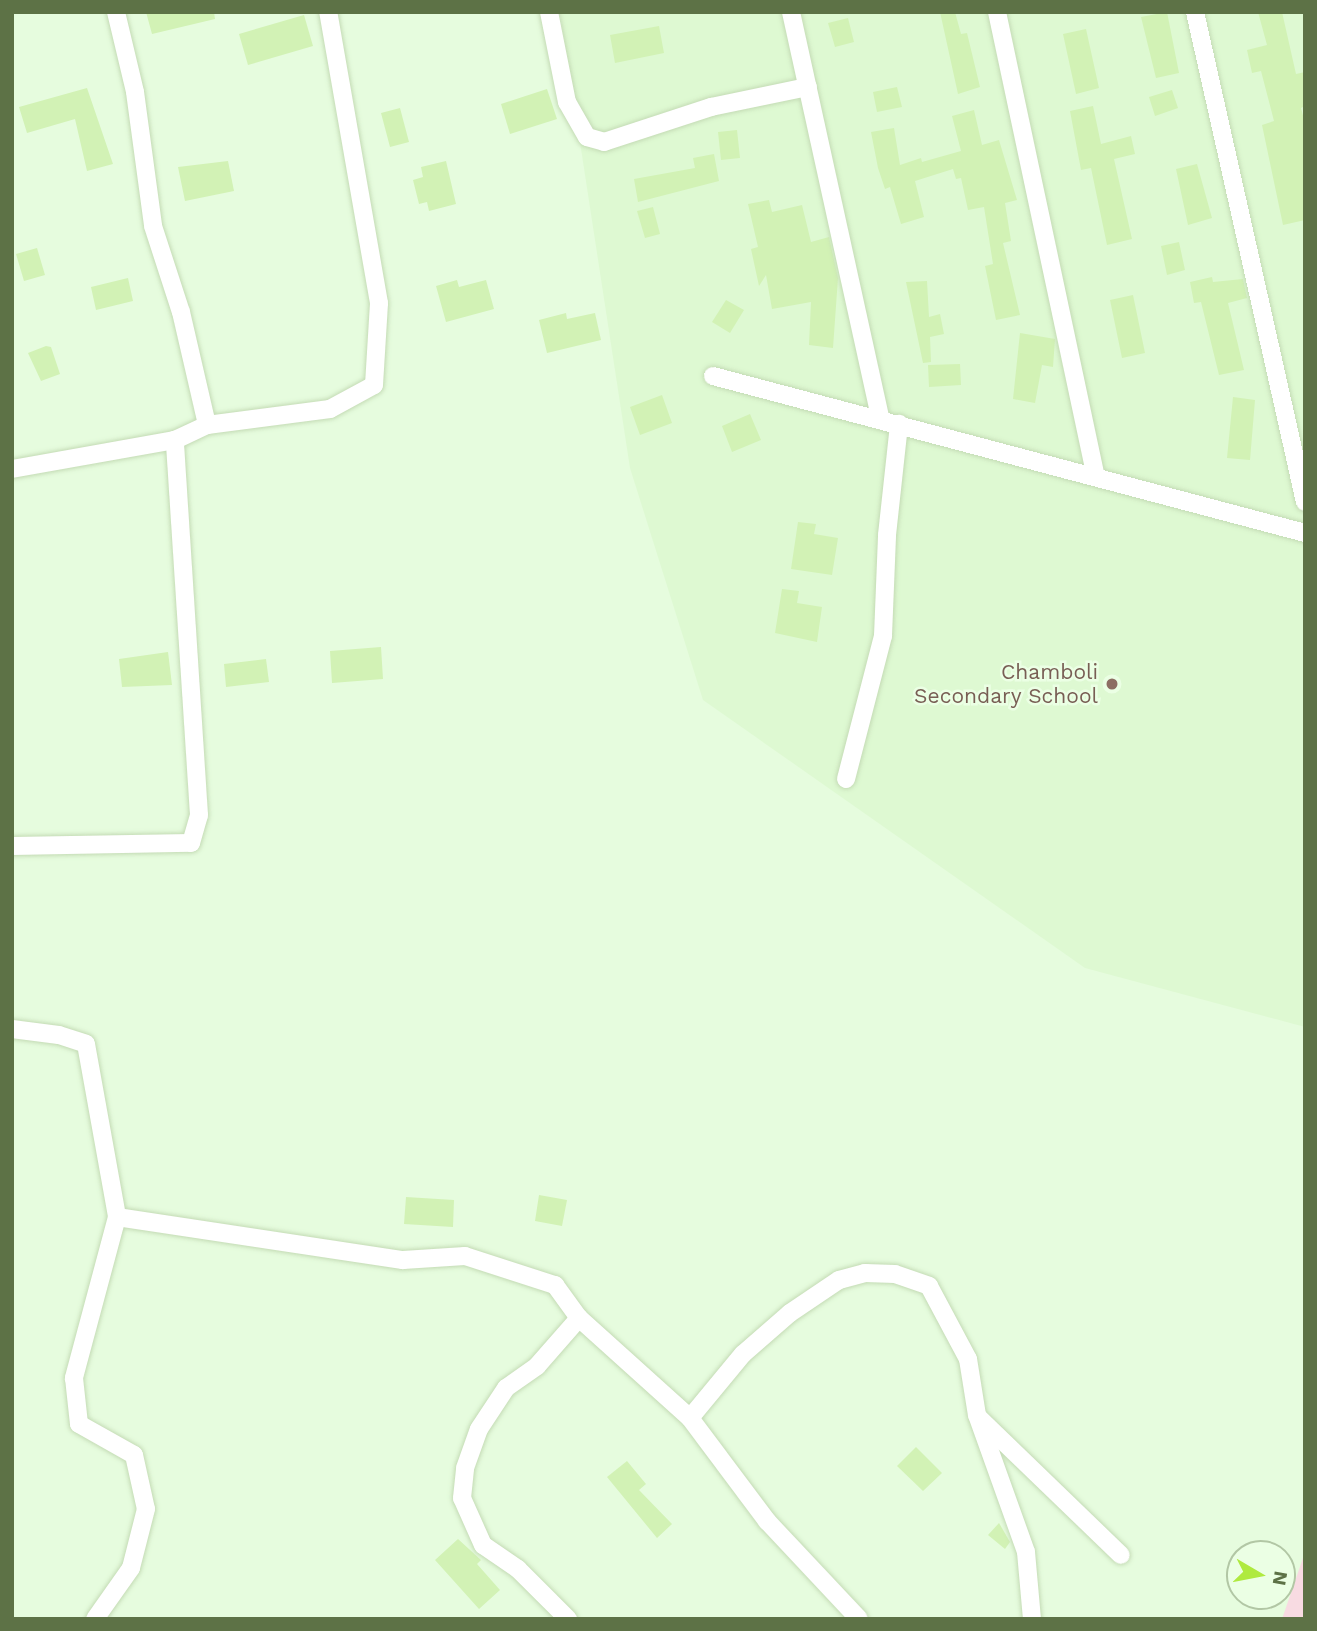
<!DOCTYPE html>
<html>
<head>
<meta charset="utf-8">
<style>
	body { margin:0 }
	#map { position:relative; width:1317px; height:1631px; overflow:hidden; background:#e6fcde; font-family:"Work Sans",sans-serif }
	div>[style] { position:absolute }
	[style*='--x'] { left:calc(var(--x)*1px); top:calc(var(--y)*1px); width:calc(var(--w)*1px); rotate:calc(var(--a)*1deg) }
	.residential>* { inset:0; background:#def9d2 }
	.education>* { inset:0; background:#f8dbe2 }
	.building>* { inset:0; background:#d2f2b5 }
	.roads { filter:drop-shadow(0 0 2px #c4dbb5) drop-shadow(0 0 2px #c4dbb5) }
	.street>* { height:18px; margin:-9px; padding:0 9px; transform-origin:9px; border-radius:9px; background:#fff }
	.dots>* { width:19px; height:19px; translate:-50% -50%; box-sizing:border-box; border:4px solid #ebffe4; border-radius:50% }
	span { translate:-50% -50%; white-space:nowrap; text-align:center; line-height:1.15; -webkit-text-stroke:5px #ebffe4; paint-order:stroke }
	.education-label { font-size:21px; color:#785e54 }
	.right { translate:-100% -50%; text-align:right }
	.frame { position:absolute; inset:0; border:14px solid #5d7246; pointer-events:none }
	.north { position:absolute; left:1226px; top:1540px; width:70px; height:70px; box-sizing:border-box; background:#ebffe4; border:2px solid #b2c7a5; border-radius:50%; rotate:100deg; font-size:19px; font-weight:700; line-height:28px; text-align:center; color:#5d7246 }
	.north::after { content:''; display:block; margin:auto; width:24px; height:32px; background:#afea3f; clip-path:polygon(50% 0,100% 100%,50% 72%,0 100%) }
</style>
</head>
<body>
<div id="map">
	<div class="residential">
		<div style="clip-path:polygon(560px 12px,1305px 12px,1305px 1027px,1085px 968px,703px 700px,630px 468px)"></div>
	</div>
	<div class="education">
		<div style="clip-path:polygon(1305px 1552px,1305px 1619px,1282px 1619px)"></div>
	</div>
	<div class="building">
		<div style="clip-path:polygon(146px 12px,214px 12px,215px 19px,152px 34px)"></div>
		<div style="clip-path:polygon(940px 12px,955px 12px,961px 34px,967px 33px,980px 87px,958px 94px)"></div>
		<div style="clip-path:polygon(1167px 12px,1179px 73px,1156px 78px,1141px 17px)"></div>
		<div style="clip-path:polygon(1258px 12px,1282px 12px,1296px 74px,1305px 72px,1305px 106px,1301px 108px,1305px 123px,1305px 220px,1283px 225px,1262px 125px,1274px 121px,1261px 71px,1252px 73px,1247px 50px,1267px 45px)"></div>
		<div style="clip-path:polygon(304px 15px,313px 46px,248px 65px,239px 34px)"></div>
		<div style="clip-path:polygon(848px 18px,854px 42px,835px 47px,828px 23px)"></div>
		<div style="clip-path:polygon(659px 26px,664px 53px,615px 63px,610px 35px)"></div>
		<div style="clip-path:polygon(1086px 29px,1099px 88px,1076px 94px,1063px 34px)"></div>
		<div style="clip-path:polygon(897px 87px,902px 107px,877px 112px,873px 92px)"></div>
		<div style="clip-path:polygon(87px 88px,113px 164px,87px 171px,75px 119px,27px 133px,19px 107px)"></div>
		<div style="clip-path:polygon(547px 89px,557px 119px,510px 134px,501px 104px)"></div>
		<div style="clip-path:polygon(1172px 90px,1178px 108px,1155px 116px,1149px 97px)"></div>
		<div style="clip-path:polygon(1093px 106px,1101px 144px,1131px 136px,1135px 154px,1114px 159px,1132px 239px,1107px 245px,1091px 168px,1081px 170px,1070px 111px)"></div>
		<div style="clip-path:polygon(400px 108px,409px 142px,390px 147px,381px 113px)"></div>
		<div style="clip-path:polygon(974px 110px,982px 145px,999px 140px,1017px 200px,1005px 203px,1011px 241px,1003px 243px,1020px 315px,996px 320px,985px 266px,993px 264px,984px 207px,968px 210px,961px 178px,956px 179px,953px 169px,915px 181px,924px 217px,901px 224px,890px 187px,885px 189px,878px 168px,871px 132px,894px 128px,900px 165px,921px 158px,922px 162px,961px 151px,952px 116px)"></div>
		<div style="clip-path:polygon(737px 130px,740px 158px,721px 160px,718px 132px)"></div>
		<div style="clip-path:polygon(714px 154px,719px 181px,638px 202px,634px 179px,695px 168px,693px 158px)"></div>
		<div style="clip-path:polygon(228px 161px,234px 191px,185px 201px,178px 167px)"></div>
		<div style="clip-path:polygon(446px 161px,456px 204px,429px 211px,427px 202px,419px 204px,413px 180px,423px 177px,421px 167px)"></div>
		<div style="clip-path:polygon(1197px 164px,1212px 218px,1188px 225px,1176px 169px)"></div>
		<div style="clip-path:polygon(769px 200px,772px 212px,802px 205px,811px 242px,829px 237px,838px 278px,833px 348px,809px 345px,811px 302px,772px 309px,766px 275px,759px 286px,751px 249px,758px 247px,748px 204px)"></div>
		<div style="clip-path:polygon(653px 207px,660px 234px,645px 238px,637px 211px)"></div>
		<div style="clip-path:polygon(1179px 242px,1185px 270px,1167px 275px,1161px 246px)"></div>
		<div style="clip-path:polygon(37px 248px,45px 275px,24px 281px,16px 254px)"></div>
		<div style="clip-path:polygon(1212px 277px,1213px 282px,1243px 279px,1247px 298px,1228px 303px,1244px 370px,1219px 375px,1201px 302px,1194px 303px,1190px 282px)"></div>
		<div style="clip-path:polygon(128px 278px,133px 301px,96px 310px,91px 287px)"></div>
		<div style="clip-path:polygon(457px 280px,459px 287px,486px 280px,494px 309px,446px 322px,436px 286px)"></div>
		<div style="clip-path:polygon(927px 281px,929px 317px,940px 314px,944px 334px,930px 337px,931px 362px,923px 363px,906px 282px)"></div>
		<div style="clip-path:polygon(1133px 295px,1145px 353px,1122px 358px,1110px 300px)"></div>
		<div style="clip-path:polygon(726px 300px,744px 310px,730px 333px,712px 322px)"></div>
		<div style="clip-path:polygon(566px 313px,567px 319px,595px 313px,601px 340px,547px 353px,539px 320px)"></div>
		<div style="clip-path:polygon(1020px 333px,1055px 339px,1053px 367px,1042px 365px,1035px 403px,1013px 399px)"></div>
		<div style="clip-path:polygon(46px 346px,51px 347px,60px 374px,41px 381px,28px 353px)"></div>
		<div style="clip-path:polygon(960px 364px,961px 385px,929px 387px,928px 365px)"></div>
		<div style="clip-path:polygon(662px 395px,672px 423px,640px 435px,630px 407px)"></div>
		<div style="clip-path:polygon(1233px 397px,1255px 400px,1250px 460px,1227px 458px)"></div>
		<div style="clip-path:polygon(750px 414px,761px 440px,732px 452px,722px 426px)"></div>
		<div style="clip-path:polygon(798px 522px,816px 524px,814px 534px,838px 538px,832px 575px,791px 569px)"></div>
		<div style="clip-path:polygon(782px 589px,799px 591px,797px 603px,822px 607px,817px 642px,775px 633px)"></div>
		<div style="clip-path:polygon(381px 647px,383px 679px,332px 683px,330px 651px)"></div>
		<div style="clip-path:polygon(168px 652px,172px 685px,122px 687px,119px 659px)"></div>
		<div style="clip-path:polygon(266px 659px,269px 682px,226px 687px,224px 664px)"></div>
		<div style="clip-path:polygon(539px 1195px,567px 1200px,562px 1226px,535px 1221px)"></div>
		<div style="clip-path:polygon(406px 1197px,454px 1200px,453px 1227px,404px 1224px)"></div>
		<div style="clip-path:polygon(916px 1447px,942px 1473px,923px 1491px,897px 1466px)"></div>
		<div style="clip-path:polygon(627px 1461px,646px 1484px,639px 1490px,672px 1524px,657px 1538px,607px 1477px)"></div>
		<div style="clip-path:polygon(999px 1523px,1010px 1542px,1005px 1549px,988px 1535px)"></div>
		<div style="clip-path:polygon(458px 1539px,481px 1560px,477px 1564px,500px 1590px,479px 1609px,435px 1560px)"></div>
	</div>
	<div class="roads">
		<div class="street">
			<div style="--x:116;--y:12;--w:82;--a:76.6"></div>
			<div style="--x:135;--y:92;--w:135;--a:82.3"></div>
			<div style="--x:153;--y:226;--w:90;--a:72"></div>
			<div style="--x:181;--y:312;--w:116;--a:77"></div>
			<div style="--x:549;--y:12;--w:92;--a:78.7"></div>
			<div style="--x:567;--y:102;--w:40;--a:60.3"></div>
			<div style="--x:587;--y:137;--w:18;--a:16"></div>
			<div style="--x:604;--y:142;--w:113;--a:-18.1"></div>
			<div style="--x:711;--y:107;--w:99;--a:-11.7"></div>
			<div style="--x:791;--y:12;--w:418;--a:77.6"></div>
			<div style="--x:997;--y:12;--w:474;--a:78"></div>
			<div style="--x:1195;--y:12;--w:502;--a:77.35"></div>
			<div style="--x:713;--y:376;--w:612;--a:14.85"></div>
			<div style="--x:12;--y:469;--w:166;--a:-10.1"></div>
			<div style="--x:175;--y:440;--w:35;--a:-25"></div>
			<div style="--x:207;--y:425;--w:124;--a:-7.4"></div>
			<div style="--x:330;--y:409;--w:50;--a:-28.6"></div>
			<div style="--x:374;--y:385;--w:82;--a:-86.5"></div>
			<div style="--x:379;--y:303;--w:295;--a:-99.9"></div>
			<div style="--x:846;--y:779;--w:148;--a:-75.5"></div>
			<div style="--x:883;--y:636;--w:101;--a:-87.7"></div>
			<div style="--x:887;--y:535;--w:112;--a:-83.8"></div>
			<div style="--x:12;--y:846;--w:179;--a:-1"></div>
			<div style="--x:191;--y:843;--w:29;--a:-74"></div>
			<div style="--x:199;--y:815;--w:376;--a:-93.7"></div>
			<div style="--x:12;--y:1029;--w:47;--a:7.3"></div>
			<div style="--x:59;--y:1035;--w:28;--a:18"></div>
			<div style="--x:86;--y:1044;--w:176;--a:79.8"></div>
			<div style="--x:117;--y:1217;--w:167;--a:105"></div>
			<div style="--x:74;--y:1378;--w:46;--a:83.8"></div>
			<div style="--x:79;--y:1424;--w:63;--a:29.4"></div>
			<div style="--x:134;--y:1455;--w:55;--a:77.5"></div>
			<div style="--x:146;--y:1509;--w:61;--a:104.3"></div>
			<div style="--x:131;--y:1568;--w:62;--a:125.2"></div>
			<div style="--x:117;--y:1217;--w:289;--a:8.6"></div>
			<div style="--x:403;--y:1260;--w:62;--a:-3.7"></div>
			<div style="--x:465;--y:1256;--w:95;--a:17.9"></div>
			<div style="--x:555;--y:1285;--w:41;--a:54"></div>
			<div style="--x:690;--y:1418;--w:129;--a:53.2"></div>
			<div style="--x:767;--y:1521;--w:134;--a:46.8"></div>
			<div style="--x:979;--y:1418;--w:197;--a:44"></div>
			<div style="--x:568;--y:1619;--w:71;--a:-135"></div>
			<div style="--x:518;--y:1569;--w:42;--a:-145.6"></div>
			<div style="--x:483;--y:1545;--w:51;--a:-114.1"></div>
			<div style="--x:462;--y:1498;--w:30;--a:-84"></div>
			<div style="--x:465;--y:1468;--w:41;--a:-70.3"></div>
			<div style="--x:479;--y:1429;--w:49;--a:-56.6"></div>
			<div style="--x:506;--y:1388;--w:38;--a:-35"></div>
			<div style="--x:537;--y:1366;--w:64;--a:-48.8"></div>
			<div style="--x:579;--y:1318;--w:149;--a:42"></div>
			<div style="--x:690;--y:1418;--w:83;--a:-50.4"></div>
			<div style="--x:743;--y:1354;--w:62;--a:-41.1"></div>
			<div style="--x:790;--y:1313;--w:59;--a:-34"></div>
			<div style="--x:839;--y:1280;--w:27;--a:-15"></div>
			<div style="--x:865;--y:1273;--w:30;--a:2"></div>
			<div style="--x:895;--y:1274;--w:36;--a:19"></div>
			<div style="--x:929;--y:1286;--w:83;--a:61.9"></div>
			<div style="--x:968;--y:1359;--w:57;--a:80.9"></div>
			<div style="--x:977;--y:1415;--w:145;--a:70.3"></div>
			<div style="--x:1026;--y:1552;--w:67;--a:84.9"></div>
		</div>
	</div>
	<div class="dots">
		<div style="left:1112px;top:684px;background:#8d6e63"></div>
	</div>
	<div class="education-label">
		<span class="right" style="left:1098px;top:684px">Chamboli<br>Secondary School</span>
	</div>
	<div class="frame"></div>
	<div class="north">N</div>
</div>
</body>
</html>
